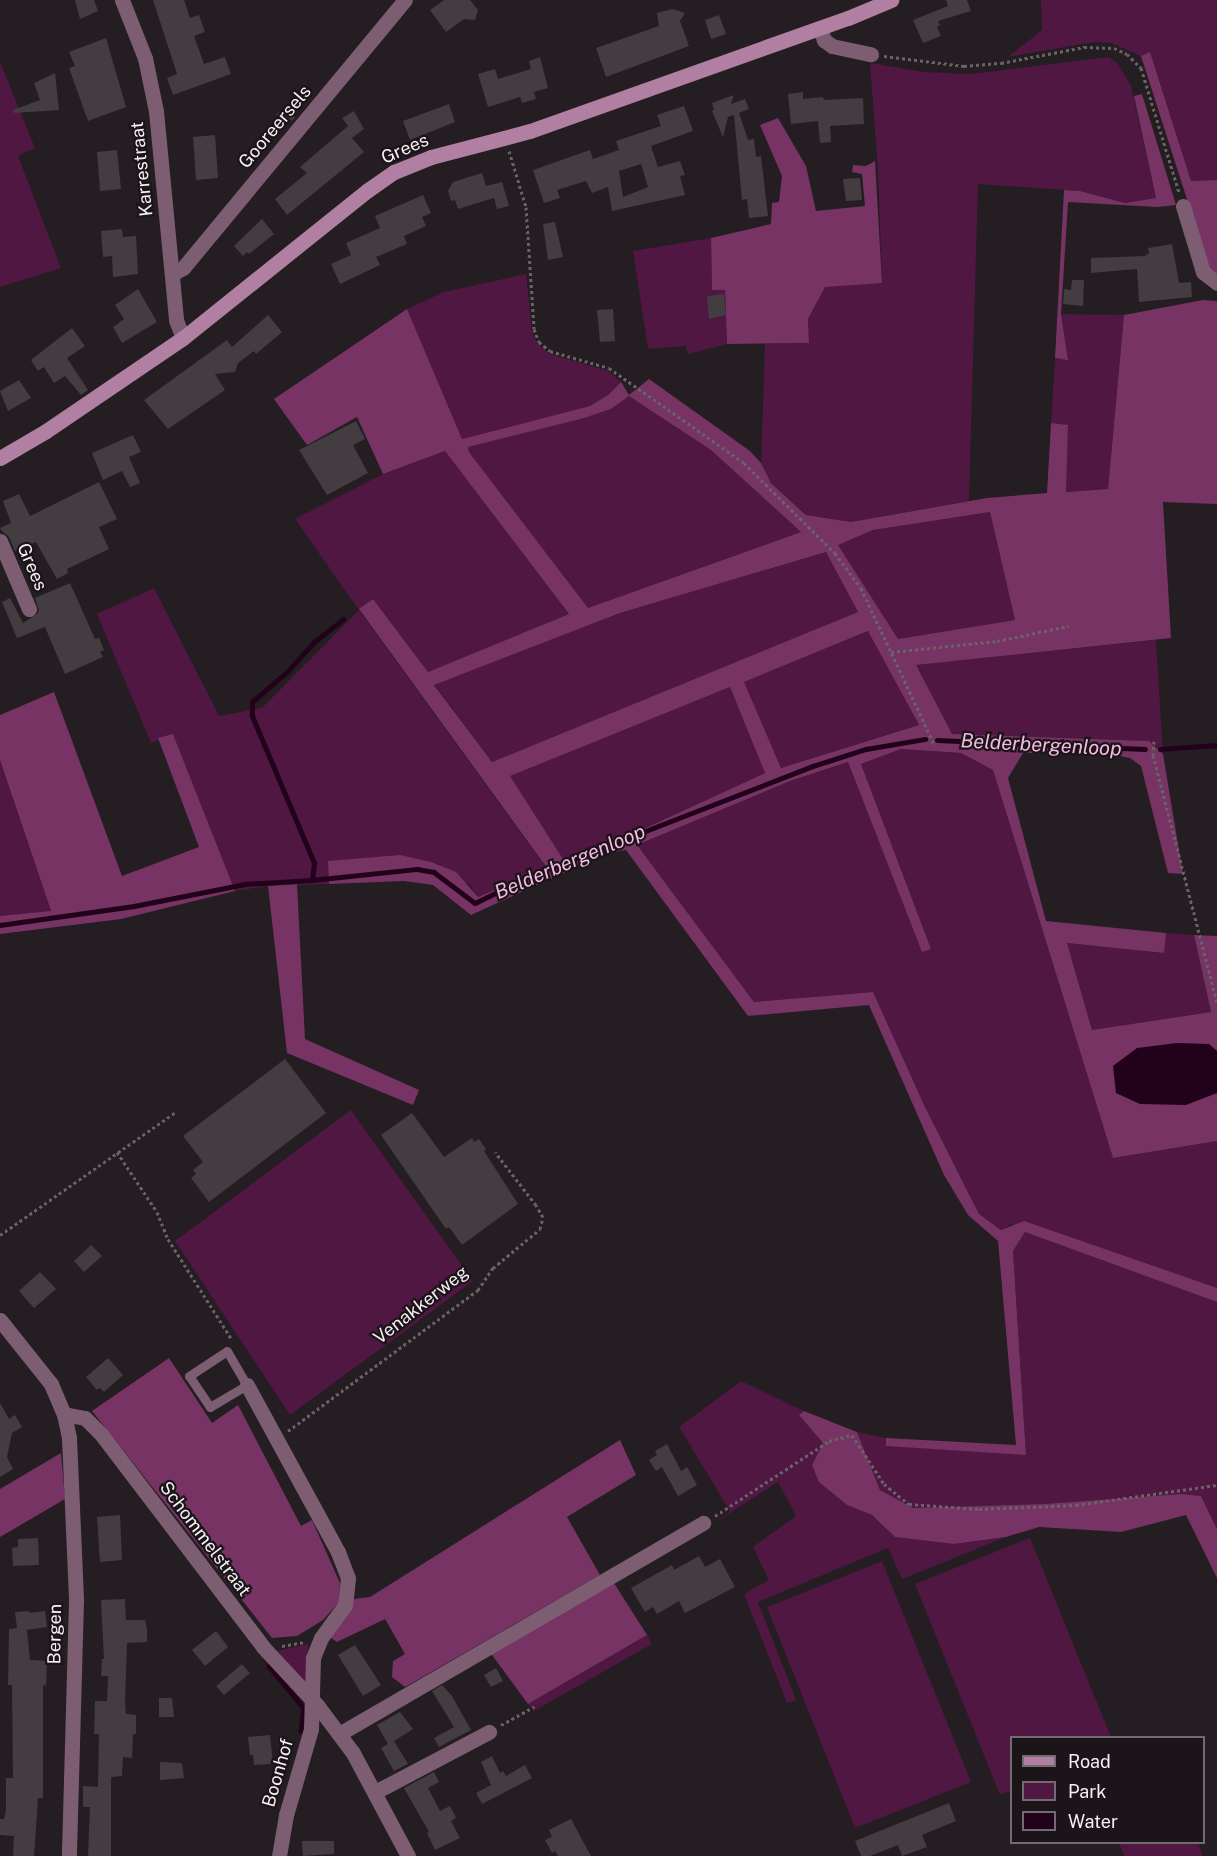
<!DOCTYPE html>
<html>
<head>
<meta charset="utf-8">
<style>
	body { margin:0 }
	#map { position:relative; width:1217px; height:1856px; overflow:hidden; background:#241d22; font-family:"Public Sans",sans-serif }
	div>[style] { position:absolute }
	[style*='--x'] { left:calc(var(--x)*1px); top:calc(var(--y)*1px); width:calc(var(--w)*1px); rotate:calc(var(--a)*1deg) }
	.green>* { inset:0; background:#4f1741 }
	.forest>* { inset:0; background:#763364 }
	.water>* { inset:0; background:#22021a }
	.stream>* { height:4.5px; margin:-2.25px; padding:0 2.25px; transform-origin:2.25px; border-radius:2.25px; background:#22021a }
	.building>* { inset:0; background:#433c41 }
	.path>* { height:3px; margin-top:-1.5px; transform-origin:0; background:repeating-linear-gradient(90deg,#696367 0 3px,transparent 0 6px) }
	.lane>* { height:9px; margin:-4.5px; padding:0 4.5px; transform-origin:4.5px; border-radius:4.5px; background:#7c5d72 }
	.street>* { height:15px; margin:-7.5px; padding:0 7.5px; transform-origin:7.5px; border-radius:7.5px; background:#7c5d72 }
	.secondary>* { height:15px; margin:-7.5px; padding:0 7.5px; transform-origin:7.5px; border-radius:7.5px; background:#b17fa1 }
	span { translate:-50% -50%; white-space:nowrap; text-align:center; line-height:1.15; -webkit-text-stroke:4.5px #1b1419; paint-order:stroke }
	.street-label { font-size:18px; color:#f5f0f4 }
	.water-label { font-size:20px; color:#f6bae2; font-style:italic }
	.legend { position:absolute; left:1010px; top:1736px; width:195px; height:108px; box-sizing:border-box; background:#1b1419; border:2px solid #726c71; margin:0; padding:8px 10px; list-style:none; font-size:18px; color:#f5f0f4 }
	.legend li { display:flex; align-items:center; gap:12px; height:30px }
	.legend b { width:30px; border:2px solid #726c71 }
</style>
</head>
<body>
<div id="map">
	<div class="green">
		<div style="clip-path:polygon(1041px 0,1217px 0,1217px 180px,1191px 181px,1150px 52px,1141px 56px,1111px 43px,1094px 42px,1008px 57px,1042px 30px)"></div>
		<div style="clip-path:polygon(1109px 57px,1118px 64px,1131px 86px,1156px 198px,1125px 203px,1080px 191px,978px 184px,969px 501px,851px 522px,807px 515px,771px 483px,761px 463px,765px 344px,809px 343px,808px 319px,825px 286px,882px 283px,878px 171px,870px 63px,924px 72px,971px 74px)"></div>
		<div style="clip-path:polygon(0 62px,35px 148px,18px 156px,61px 268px,0 287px)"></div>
		<div style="clip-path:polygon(711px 238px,712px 290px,725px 290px,727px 344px,688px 354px,685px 346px,648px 349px,633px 251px)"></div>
		<div style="clip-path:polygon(526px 274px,532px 331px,537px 343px,550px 354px,608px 371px,621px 382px,608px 395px,590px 406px,462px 439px,407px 309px,444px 292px)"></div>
		<div style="clip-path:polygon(1061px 314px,1124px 315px,1108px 489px,1065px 492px,1068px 426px,1051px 423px,1055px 358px,1068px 359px)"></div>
		<div style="clip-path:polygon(629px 395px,711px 450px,801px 532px,588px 608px,469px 452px,468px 447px,581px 419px,611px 409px)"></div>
		<div style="clip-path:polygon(445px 451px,569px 614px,428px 672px,373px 599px,359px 610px,547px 869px,478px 897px,469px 884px,328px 861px,329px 884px,268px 886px,235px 891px,173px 734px,151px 743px,97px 614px,154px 588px,219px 716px,262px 708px,359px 610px,295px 519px,383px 474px)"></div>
		<div style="clip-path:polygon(990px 512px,1015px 620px,898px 639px,837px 545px,873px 530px)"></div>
		<div style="clip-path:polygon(826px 552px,858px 612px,492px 762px,434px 684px,620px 613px)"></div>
		<div style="clip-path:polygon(869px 631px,919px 725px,781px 768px,743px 682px)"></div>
		<div style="clip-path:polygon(1156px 640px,1163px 754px,1149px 741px,952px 734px,915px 665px)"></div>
		<div style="clip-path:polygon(730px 687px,765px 773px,626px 837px,563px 859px,509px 776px)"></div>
		<div style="clip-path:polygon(901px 749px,961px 753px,993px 770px,1113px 1158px,1217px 1141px,1217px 1288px,1011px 1224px,1002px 1230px,979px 1214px,925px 1107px,873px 992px,754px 1002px,637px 845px,790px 781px,848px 762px,922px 951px,931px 949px,861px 764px)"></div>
		<div style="clip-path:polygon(0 760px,51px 912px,0 916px)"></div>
		<div style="clip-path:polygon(1166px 933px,1194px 935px,1211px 1012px,1092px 1030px,1067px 943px,1163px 953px)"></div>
		<div style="clip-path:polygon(351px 1110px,473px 1281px,290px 1415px,175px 1241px)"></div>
		<div style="clip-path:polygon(1025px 1232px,1217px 1302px,1217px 1529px,1201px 1496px,1181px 1494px,1044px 1504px,912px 1508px,880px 1490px,857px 1432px,886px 1438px,886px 1446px,1026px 1454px,1013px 1251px)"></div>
		<div style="clip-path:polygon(741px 1381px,804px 1411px,800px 1416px,823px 1443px,812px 1465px,847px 1505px,872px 1515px,895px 1537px,954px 1544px,1006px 1537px,902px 1579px,888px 1548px,758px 1602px,796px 1700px,787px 1703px,744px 1594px,769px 1580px,753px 1547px,796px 1516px,778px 1482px,714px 1523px,730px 1511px,679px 1427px)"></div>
		<div style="clip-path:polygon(1030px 1538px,1111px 1737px,1012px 1738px,1011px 1791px,1000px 1795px,915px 1584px)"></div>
		<div style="clip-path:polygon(882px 1561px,971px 1782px,855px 1828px,767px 1607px)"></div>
		<div style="clip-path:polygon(647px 1635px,652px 1644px,534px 1711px,528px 1704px)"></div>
		<div style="clip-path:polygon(308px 1644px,306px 1681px,302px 1681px,277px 1651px)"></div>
		<div style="clip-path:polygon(1119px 1843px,1198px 1843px,1203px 1856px,1124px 1856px)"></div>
	</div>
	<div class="forest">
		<div style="clip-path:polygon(1150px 52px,1191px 181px,1217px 180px,1217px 275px,1210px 271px,1141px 56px)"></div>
		<div style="clip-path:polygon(1142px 94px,1176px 205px,1157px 207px,1068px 202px,1061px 314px,1068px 360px,1055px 358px,1064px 190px,1080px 191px,1125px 203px,1156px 198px,1134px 96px)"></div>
		<div style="clip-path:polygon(778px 118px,806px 166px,816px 211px,865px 206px,862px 174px,852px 172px,853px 165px,866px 166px,875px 161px,882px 283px,825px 287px,808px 319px,809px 343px,727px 344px,725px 290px,712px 290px,711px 238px,771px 224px,772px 203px,779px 202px,782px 176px,760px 125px)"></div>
		<div style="clip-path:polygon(evenodd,1203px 300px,1217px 301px,1217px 504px,1163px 502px,1171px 638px,916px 665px,952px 734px,1149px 741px,1163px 754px,1183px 874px,1168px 873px,1141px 766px,1130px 758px,1101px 752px,1023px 753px,1008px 778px,1046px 921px,1166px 933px,1164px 953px,1067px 943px,1092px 1030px,1211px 1012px,1194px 935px,1217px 936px,1217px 1141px,1113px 1158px,993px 770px,961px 753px,901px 749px,861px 764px,931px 949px,922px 952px,848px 762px,790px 781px,637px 845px,754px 1002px,873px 992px,925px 1107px,979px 1214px,1001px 1230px,1024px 1221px,1217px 1288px,1217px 1302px,1025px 1232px,1013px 1251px,1026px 1455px,886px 1446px,886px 1438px,1016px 1445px,998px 1241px,968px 1215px,944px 1175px,869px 1005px,748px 1016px,626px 850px,605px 854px,471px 915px,433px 885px,404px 881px,329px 884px,328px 861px,400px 855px,431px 862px,456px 872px,478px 897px,547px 868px,359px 609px,373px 599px,428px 672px,569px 614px,445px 451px,383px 474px,357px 417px,307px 445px,274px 399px,407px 309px,462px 439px,590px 406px,608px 395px,621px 382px,629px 395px,649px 379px,750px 451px,761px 463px,771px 483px,806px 515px,851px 522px,987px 498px,1047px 493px,1051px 423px,1068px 425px,1066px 492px,1108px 489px,1124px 315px,1203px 300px,629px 396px,711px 450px,801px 532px,588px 608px,469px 452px,468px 447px,581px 419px,611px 409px,629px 396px,1203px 300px,990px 512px,1015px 620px,898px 639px,838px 545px,873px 530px,990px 512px,1203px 300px,826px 552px,858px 612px,492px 762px,434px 685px,620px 613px,826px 552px,1203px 300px,868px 631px,919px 725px,781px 768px,744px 682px,868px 631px,1203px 300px,730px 687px,765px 773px,626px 837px,563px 859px,510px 776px,730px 687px)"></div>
		<div style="clip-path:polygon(54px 692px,122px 876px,199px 847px,158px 738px,173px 734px,235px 891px,121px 919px,0 934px,0 916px,51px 911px,0 760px,0 715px)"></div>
		<div style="clip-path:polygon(297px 884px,305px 1039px,419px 1090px,413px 1105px,287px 1053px,268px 886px)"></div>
		<div style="clip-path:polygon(169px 1358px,212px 1423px,238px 1405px,301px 1526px,312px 1520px,340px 1583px,339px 1602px,323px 1620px,297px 1636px,272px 1638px,92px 1411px)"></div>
		<div style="clip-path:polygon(804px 1411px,857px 1432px,880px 1490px,913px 1508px,1044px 1504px,1181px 1494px,1201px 1496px,1217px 1529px,1217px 1578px,1186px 1515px,1121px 1532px,1039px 1527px,1006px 1537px,954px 1544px,895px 1537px,872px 1515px,847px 1505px,819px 1482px,812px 1465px,823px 1443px,799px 1415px)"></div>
		<div style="clip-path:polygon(620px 1440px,636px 1475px,567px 1517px,600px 1575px,405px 1687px,392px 1677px,393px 1661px,405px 1654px,385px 1619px,337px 1642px,328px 1636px,342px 1619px,354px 1599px,370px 1597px)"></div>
		<div style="clip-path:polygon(61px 1453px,65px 1499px,0 1537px,0 1489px)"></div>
		<div style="clip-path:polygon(614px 1583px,647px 1635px,528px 1704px,489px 1651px)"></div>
	</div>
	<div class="water">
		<div style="clip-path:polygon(1177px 1043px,1209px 1044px,1217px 1051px,1217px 1093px,1186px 1105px,1140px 1104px,1116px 1093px,1113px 1066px,1137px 1048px)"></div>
	</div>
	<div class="stream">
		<div style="--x:937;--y:740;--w:208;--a:2.5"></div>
		<div style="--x:1160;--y:749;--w:57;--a:-4"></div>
		<div style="--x:312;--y:880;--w:17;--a:-83"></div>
		<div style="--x:314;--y:863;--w:160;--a:-112.9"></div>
		<div style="--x:252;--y:716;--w:14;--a:-90"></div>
		<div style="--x:252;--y:702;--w:46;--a:-40.6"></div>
		<div style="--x:287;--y:672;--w:40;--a:-48"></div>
		<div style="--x:314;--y:642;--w:37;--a:-38"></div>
		<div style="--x:0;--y:925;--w:135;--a:-8.1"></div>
		<div style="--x:134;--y:906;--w:113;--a:-11.2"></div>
		<div style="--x:245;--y:884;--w:67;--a:-3.4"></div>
		<div style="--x:312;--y:880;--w:106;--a:-6"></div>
		<div style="--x:417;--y:869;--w:17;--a:10"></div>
		<div style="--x:434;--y:872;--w:51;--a:37.1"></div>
		<div style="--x:475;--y:903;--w:64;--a:-26.2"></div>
		<div style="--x:532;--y:875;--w:301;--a:-21.2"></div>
		<div style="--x:813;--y:766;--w:56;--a:-17.8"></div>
		<div style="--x:866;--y:749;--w:60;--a:-9.6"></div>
		<div style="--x:269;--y:1666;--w:55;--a:50.2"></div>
		<div style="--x:304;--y:1708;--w:23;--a:97"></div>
	</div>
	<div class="building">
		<div style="clip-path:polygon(75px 0,94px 0,98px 11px,80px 19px)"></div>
		<div style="clip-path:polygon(153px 0,184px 0,190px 18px,199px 15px,205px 32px,194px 36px,204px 64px,225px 57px,231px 74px,173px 95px,167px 78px,177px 74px)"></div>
		<div style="clip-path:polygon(444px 0,470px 0,478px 10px,475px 20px,464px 19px,446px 32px,430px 10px)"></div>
		<div style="clip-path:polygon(946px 0,967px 0,971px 11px,938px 21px,940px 25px,937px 27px,941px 36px,923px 43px,913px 20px,948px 6px)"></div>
		<div style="clip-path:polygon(673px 9px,685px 13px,680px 21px,689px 46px,606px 77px,596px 48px,659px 26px,657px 13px)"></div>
		<div style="clip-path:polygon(719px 15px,726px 34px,711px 39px,705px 20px)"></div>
		<div style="clip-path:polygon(106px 38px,126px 107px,88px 121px,69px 68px,75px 66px,69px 52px)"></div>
		<div style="clip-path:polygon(540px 57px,548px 88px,534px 92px,536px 99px,522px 103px,520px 97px,488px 107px,478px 74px,495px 69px,498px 79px,531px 69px,529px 61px)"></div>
		<div style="clip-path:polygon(55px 73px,59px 110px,14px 113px,13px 110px,40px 100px,34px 83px)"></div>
		<div style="clip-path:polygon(803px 92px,803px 99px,823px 97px,824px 100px,863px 98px,864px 124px,830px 126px,831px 142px,820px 143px,818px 121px,791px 124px,788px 94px)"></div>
		<div style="clip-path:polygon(734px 95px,731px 104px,745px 99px,749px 109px,739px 113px,748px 140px,754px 139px,756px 157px,761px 156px,768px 216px,749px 218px,747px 199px,742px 200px,734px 115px,728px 117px,723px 137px,712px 111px,714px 110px,712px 103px)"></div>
		<div style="clip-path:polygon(449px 104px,455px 122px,410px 140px,403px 121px)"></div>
		<div style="clip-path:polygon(evenodd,684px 106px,693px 131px,651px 146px,658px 167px,680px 161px,685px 175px,680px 176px,685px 195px,612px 211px,608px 187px,592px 193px,586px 181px,557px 190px,560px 198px,544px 203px,533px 170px,590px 150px,593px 159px,619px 150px,616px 141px,661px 126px,657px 115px,684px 106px,641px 164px,648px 187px,623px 197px,619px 171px,641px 164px)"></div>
		<div style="clip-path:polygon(289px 107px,295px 118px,283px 127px,276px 114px)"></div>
		<div style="clip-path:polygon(354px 111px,364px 129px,352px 138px,364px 152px,287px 215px,275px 199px,307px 173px,300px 167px,348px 126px,342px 118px)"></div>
		<div style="clip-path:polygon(215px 135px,218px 178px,196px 180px,193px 137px)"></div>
		<div style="clip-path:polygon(117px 150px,121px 189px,100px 191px,97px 152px)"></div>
		<div style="clip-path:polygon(482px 173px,486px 186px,502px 182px,509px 206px,497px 209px,494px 198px,458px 209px,455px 200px,451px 201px,448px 191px,453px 182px)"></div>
		<div style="clip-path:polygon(860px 178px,862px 200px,846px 201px,843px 179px)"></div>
		<div style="clip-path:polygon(423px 195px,431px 213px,422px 217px,426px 226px,404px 236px,407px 244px,376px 257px,380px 265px,340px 284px,331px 264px,351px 255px,346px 243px,380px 228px,375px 216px)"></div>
		<div style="clip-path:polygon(262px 219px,274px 234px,249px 254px,247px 252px,243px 256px,234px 246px)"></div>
		<div style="clip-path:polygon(555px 222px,563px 257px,548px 260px,543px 224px)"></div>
		<div style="clip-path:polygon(122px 229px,123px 237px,136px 236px,138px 274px,113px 277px,112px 256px,103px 257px,101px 231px)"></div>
		<div style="clip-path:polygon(1172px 244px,1179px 283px,1191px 282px,1192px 297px,1139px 302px,1137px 269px,1091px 273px,1091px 258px,1145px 256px,1149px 253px,1148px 248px)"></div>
		<div style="clip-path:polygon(1072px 280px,1084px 280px,1083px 306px,1063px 304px,1064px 289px,1071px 290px)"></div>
		<div style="clip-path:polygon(138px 289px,157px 322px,122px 343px,113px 327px,124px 319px,115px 305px)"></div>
		<div style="clip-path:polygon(724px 294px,726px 315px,709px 319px,707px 296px)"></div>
		<div style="clip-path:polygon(613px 309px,615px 341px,600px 342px,597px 310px)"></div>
		<div style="clip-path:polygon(268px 315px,282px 332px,256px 354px,254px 351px,238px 363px,235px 372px,215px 374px,225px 390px,168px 429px,144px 400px,227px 340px,232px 347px)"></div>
		<div style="clip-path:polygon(72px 328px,85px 346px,67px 358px,88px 390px,81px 395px,65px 376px,54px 383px,44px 367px,38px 371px,31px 360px)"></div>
		<div style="clip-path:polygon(19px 380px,31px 398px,8px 411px,0 391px)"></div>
		<div style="clip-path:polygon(356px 421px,365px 439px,353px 445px,368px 473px,327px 495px,299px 450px)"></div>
		<div style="clip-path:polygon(133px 435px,141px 452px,129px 457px,140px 483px,130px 487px,122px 471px,103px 480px,92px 453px)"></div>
		<div style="clip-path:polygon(99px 482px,117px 519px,99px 527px,109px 549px,67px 569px,68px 573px,57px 579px,36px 542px,15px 551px,9px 537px,2px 531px,0 528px,11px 523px,3px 501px,19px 494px,30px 516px)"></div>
		<div style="clip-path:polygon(70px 583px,95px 639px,99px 638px,104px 650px,100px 652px,103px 657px,65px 674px,45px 627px,17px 638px,2px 602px,10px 598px,23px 623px,37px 614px,39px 610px,35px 598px)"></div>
		<div style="clip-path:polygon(285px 1059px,326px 1113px,209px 1202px,191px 1178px,196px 1174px,193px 1170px,203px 1162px,183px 1136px)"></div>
		<div style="clip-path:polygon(412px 1113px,444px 1157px,472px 1138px,474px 1142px,479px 1139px,486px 1149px,484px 1151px,518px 1204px,462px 1245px,449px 1227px,446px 1229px,381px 1135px)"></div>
		<div style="clip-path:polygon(91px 1245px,102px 1256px,84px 1272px,74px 1261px)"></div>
		<div style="clip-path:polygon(40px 1272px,56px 1289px,34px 1308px,19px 1291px)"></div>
		<div style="clip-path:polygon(108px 1358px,123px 1375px,104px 1392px,100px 1388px,97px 1390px,86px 1377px)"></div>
		<div style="clip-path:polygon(0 1403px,9px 1419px,15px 1415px,22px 1427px,12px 1433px,7px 1457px,13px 1469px,0 1477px)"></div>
		<div style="clip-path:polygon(667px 1444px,681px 1471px,687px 1467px,697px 1485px,678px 1496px,662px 1467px,656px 1471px,649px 1460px,657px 1455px,655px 1451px)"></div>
		<div style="clip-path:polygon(120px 1515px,122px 1560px,100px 1562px,97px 1517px)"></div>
		<div style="clip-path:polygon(38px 1538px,39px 1565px,13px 1566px,12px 1548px,18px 1547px,18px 1539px)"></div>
		<div style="clip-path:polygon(699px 1556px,705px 1567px,720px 1559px,735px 1587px,685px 1613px,679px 1601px,657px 1614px,653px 1607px,645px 1612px,631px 1588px,672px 1565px,674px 1570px)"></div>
		<div style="clip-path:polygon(125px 1599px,126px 1620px,145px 1620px,147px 1629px,147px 1642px,127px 1643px,125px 1701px,126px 1714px,136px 1715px,136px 1734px,133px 1734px,132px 1758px,123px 1757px,122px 1776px,111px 1777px,111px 1856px,88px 1856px,90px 1807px,83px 1807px,83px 1786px,98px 1787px,99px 1734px,94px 1734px,95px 1701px,107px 1701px,108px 1676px,101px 1676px,102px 1659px,104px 1659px,101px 1600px)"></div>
		<div style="clip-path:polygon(29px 1611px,29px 1613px,45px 1611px,47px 1627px,27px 1630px,30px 1660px,47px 1661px,46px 1686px,43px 1685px,43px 1798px,38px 1798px,34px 1856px,13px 1856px,14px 1836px,0 1835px,0 1819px,4px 1819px,6px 1811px,6px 1778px,13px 1778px,12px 1685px,8px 1685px,9px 1629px,17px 1628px,15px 1612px)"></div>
		<div style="clip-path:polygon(216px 1631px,228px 1647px,205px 1666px,192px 1650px)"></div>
		<div style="clip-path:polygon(355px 1645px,381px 1685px,363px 1696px,338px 1655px)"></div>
		<div style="clip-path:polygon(242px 1664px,250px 1673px,224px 1695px,216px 1686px)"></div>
		<div style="clip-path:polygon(496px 1668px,503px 1681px,491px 1687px,484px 1675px)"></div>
		<div style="clip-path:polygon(442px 1685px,452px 1696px,471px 1730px,439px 1747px,434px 1738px,454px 1727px,432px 1691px)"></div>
		<div style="clip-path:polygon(159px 1698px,172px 1698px,174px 1717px,159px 1717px)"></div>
		<div style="clip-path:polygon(400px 1712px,413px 1729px,394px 1741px,408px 1764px,394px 1771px,381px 1748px,388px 1744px,377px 1725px)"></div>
		<div style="clip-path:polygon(270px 1735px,273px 1764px,254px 1765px,253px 1755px,250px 1755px,248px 1737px)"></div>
		<div style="clip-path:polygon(492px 1756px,500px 1773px,503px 1771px,506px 1776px,525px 1765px,532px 1778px,482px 1804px,476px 1793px,491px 1785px,481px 1762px)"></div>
		<div style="clip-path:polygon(160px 1762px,182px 1763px,184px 1778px,160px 1780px)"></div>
		<div style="clip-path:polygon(434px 1772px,439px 1782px,428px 1788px,440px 1811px,450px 1806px,456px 1818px,451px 1821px,460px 1838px,435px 1850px,427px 1833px,429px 1832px,404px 1788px)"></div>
		<div style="clip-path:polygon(949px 1803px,956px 1821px,922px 1835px,927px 1847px,902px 1856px,898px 1845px,870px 1856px,861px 1856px,855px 1841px)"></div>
		<div style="clip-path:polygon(571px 1819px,591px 1856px,558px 1856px,555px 1851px,552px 1853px,545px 1840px,552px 1837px,549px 1830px)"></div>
		<div style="clip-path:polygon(302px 1841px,334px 1841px,334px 1854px,303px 1856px)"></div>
	</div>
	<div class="path">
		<div style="--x:884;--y:56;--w:81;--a:7.1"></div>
		<div style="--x:964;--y:66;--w:37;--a:-5"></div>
		<div style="--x:1001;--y:63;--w:85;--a:-10.9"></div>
		<div style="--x:1084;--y:47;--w:30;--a:2"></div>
		<div style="--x:1114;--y:48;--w:14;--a:25"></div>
		<div style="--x:1127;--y:54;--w:20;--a:45"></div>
		<div style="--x:1141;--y:68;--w:130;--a:73"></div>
		<div style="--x:509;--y:151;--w:59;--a:73.1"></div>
		<div style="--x:526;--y:207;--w:122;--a:86.2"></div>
		<div style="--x:534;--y:329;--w:14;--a:69"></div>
		<div style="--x:539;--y:342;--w:14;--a:39"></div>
		<div style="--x:550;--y:351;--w:61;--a:16.1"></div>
		<div style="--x:609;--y:368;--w:165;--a:35.1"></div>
		<div style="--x:744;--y:463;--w:128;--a:44.7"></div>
		<div style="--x:835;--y:553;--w:44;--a:53.4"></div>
		<div style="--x:861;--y:588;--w:174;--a:64.9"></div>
		<div style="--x:891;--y:652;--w:107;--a:-5.9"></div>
		<div style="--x:997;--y:641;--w:73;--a:-11.9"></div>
		<div style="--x:1154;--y:741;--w:14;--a:94"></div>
		<div style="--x:1153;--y:755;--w:256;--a:75.5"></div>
		<div style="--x:117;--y:1152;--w:72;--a:56.3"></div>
		<div style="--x:157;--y:1212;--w:29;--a:68"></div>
		<div style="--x:168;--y:1239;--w:120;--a:57.6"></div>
		<div style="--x:0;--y:1235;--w:216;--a:-35"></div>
		<div style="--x:288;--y:1431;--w:237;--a:-36.6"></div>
		<div style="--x:478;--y:1290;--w:27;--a:-56"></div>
		<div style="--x:493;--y:1268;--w:61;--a:-39.7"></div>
		<div style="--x:540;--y:1229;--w:12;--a:-76"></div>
		<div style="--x:543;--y:1217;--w:14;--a:-120"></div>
		<div style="--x:536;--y:1205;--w:67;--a:-127.7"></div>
		<div style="--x:715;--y:1516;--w:136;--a:-33.3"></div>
		<div style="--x:829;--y:1441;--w:24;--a:-15"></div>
		<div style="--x:852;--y:1435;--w:59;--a:56.9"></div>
		<div style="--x:884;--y:1484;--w:32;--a:39"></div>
		<div style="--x:909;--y:1504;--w:70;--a:4.1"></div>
		<div style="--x:979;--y:1509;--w:97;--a:-2.4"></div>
		<div style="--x:1076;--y:1505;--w:142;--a:-8.1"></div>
		<div style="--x:282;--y:1646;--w:23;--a:-10"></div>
		<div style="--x:501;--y:1725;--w:38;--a:-29"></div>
	</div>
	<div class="lane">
		<div style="--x:227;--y:1351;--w:39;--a:60"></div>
		<div style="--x:247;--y:1385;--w:43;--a:149.3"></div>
		<div style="--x:210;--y:1407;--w:37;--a:-124"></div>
		<div style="--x:189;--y:1376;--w:45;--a:-33.3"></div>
	</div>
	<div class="street">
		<div style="--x:122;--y:0;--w:62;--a:68.4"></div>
		<div style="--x:145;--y:58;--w:54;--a:78.3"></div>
		<div style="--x:156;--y:111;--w:210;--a:84.5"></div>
		<div style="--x:176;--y:320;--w:19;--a:69"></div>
		<div style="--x:820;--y:28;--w:13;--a:72"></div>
		<div style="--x:824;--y:40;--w:10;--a:37"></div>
		<div style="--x:832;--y:46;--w:40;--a:12"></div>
		<div style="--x:1183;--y:206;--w:69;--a:73.1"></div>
		<div style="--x:1203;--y:272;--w:18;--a:38"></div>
		<div style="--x:172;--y:274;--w:13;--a:-29"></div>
		<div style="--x:183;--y:268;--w:348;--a:-50.4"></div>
		<div style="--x:0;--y:541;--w:74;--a:66.9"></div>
		<div style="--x:0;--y:1320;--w:82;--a:51.4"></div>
		<div style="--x:51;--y:1384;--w:33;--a:67"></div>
		<div style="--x:64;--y:1414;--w:25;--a:78"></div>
		<div style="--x:69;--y:1438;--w:163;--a:87.5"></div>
		<div style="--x:76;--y:1601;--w:255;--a:91.6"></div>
		<div style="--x:247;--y:1385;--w:190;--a:61.4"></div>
		<div style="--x:338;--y:1552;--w:28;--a:69"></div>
		<div style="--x:348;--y:1578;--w:27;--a:96"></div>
		<div style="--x:345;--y:1605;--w:41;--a:126"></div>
		<div style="--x:321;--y:1638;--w:22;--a:112"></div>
		<div style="--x:313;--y:1658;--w:71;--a:91.6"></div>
		<div style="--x:311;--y:1729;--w:90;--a:106.2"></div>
		<div style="--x:286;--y:1815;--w:42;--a:99.7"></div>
		<div style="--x:64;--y:1414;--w:21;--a:11"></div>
		<div style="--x:85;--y:1418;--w:23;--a:45"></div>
		<div style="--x:101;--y:1434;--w:268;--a:52.7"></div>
		<div style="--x:263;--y:1647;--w:79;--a:47"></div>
		<div style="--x:317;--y:1705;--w:60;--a:53.1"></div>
		<div style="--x:353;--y:1753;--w:117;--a:61.9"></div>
		<div style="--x:339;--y:1734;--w:421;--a:-30.1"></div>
		<div style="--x:375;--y:1792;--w:129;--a:-27.8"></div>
	</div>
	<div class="secondary">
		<div style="--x:0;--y:458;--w:53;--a:-30.4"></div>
		<div style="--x:46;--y:431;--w:166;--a:-34.2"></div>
		<div style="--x:183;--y:338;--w:237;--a:-38.7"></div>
		<div style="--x:368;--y:190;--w:32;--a:-35"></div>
		<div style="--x:394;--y:172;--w:40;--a:-22"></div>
		<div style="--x:431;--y:157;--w:102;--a:-14.7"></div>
		<div style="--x:530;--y:131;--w:337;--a:-19.6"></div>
		<div style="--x:848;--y:18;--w:47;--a:-22.7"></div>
	</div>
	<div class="street-label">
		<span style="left:275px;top:127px;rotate:-50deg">Gooreersels</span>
		<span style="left:405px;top:149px;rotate:-23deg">Grees</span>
		<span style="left:142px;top:169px;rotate:-96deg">Karrestraat</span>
		<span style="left:32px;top:567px;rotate:67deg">Grees</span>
		<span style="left:421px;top:1305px;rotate:-38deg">Venakkerweg</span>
		<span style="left:205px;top:1539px;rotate:53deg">Schommelstraat</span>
		<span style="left:55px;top:1634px;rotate:-89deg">Bergen</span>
		<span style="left:278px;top:1773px;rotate:-74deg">Boonhof</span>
	</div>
	<div class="water-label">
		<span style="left:1041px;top:745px;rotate:3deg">Belderbergenloop</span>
		<span style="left:570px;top:862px;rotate:-23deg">Belderbergenloop</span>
	</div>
	<ul class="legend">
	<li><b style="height:8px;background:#b17fa1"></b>Road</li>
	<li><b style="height:16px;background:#4f1741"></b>Park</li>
	<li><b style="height:16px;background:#22021a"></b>Water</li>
	</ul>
</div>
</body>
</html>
